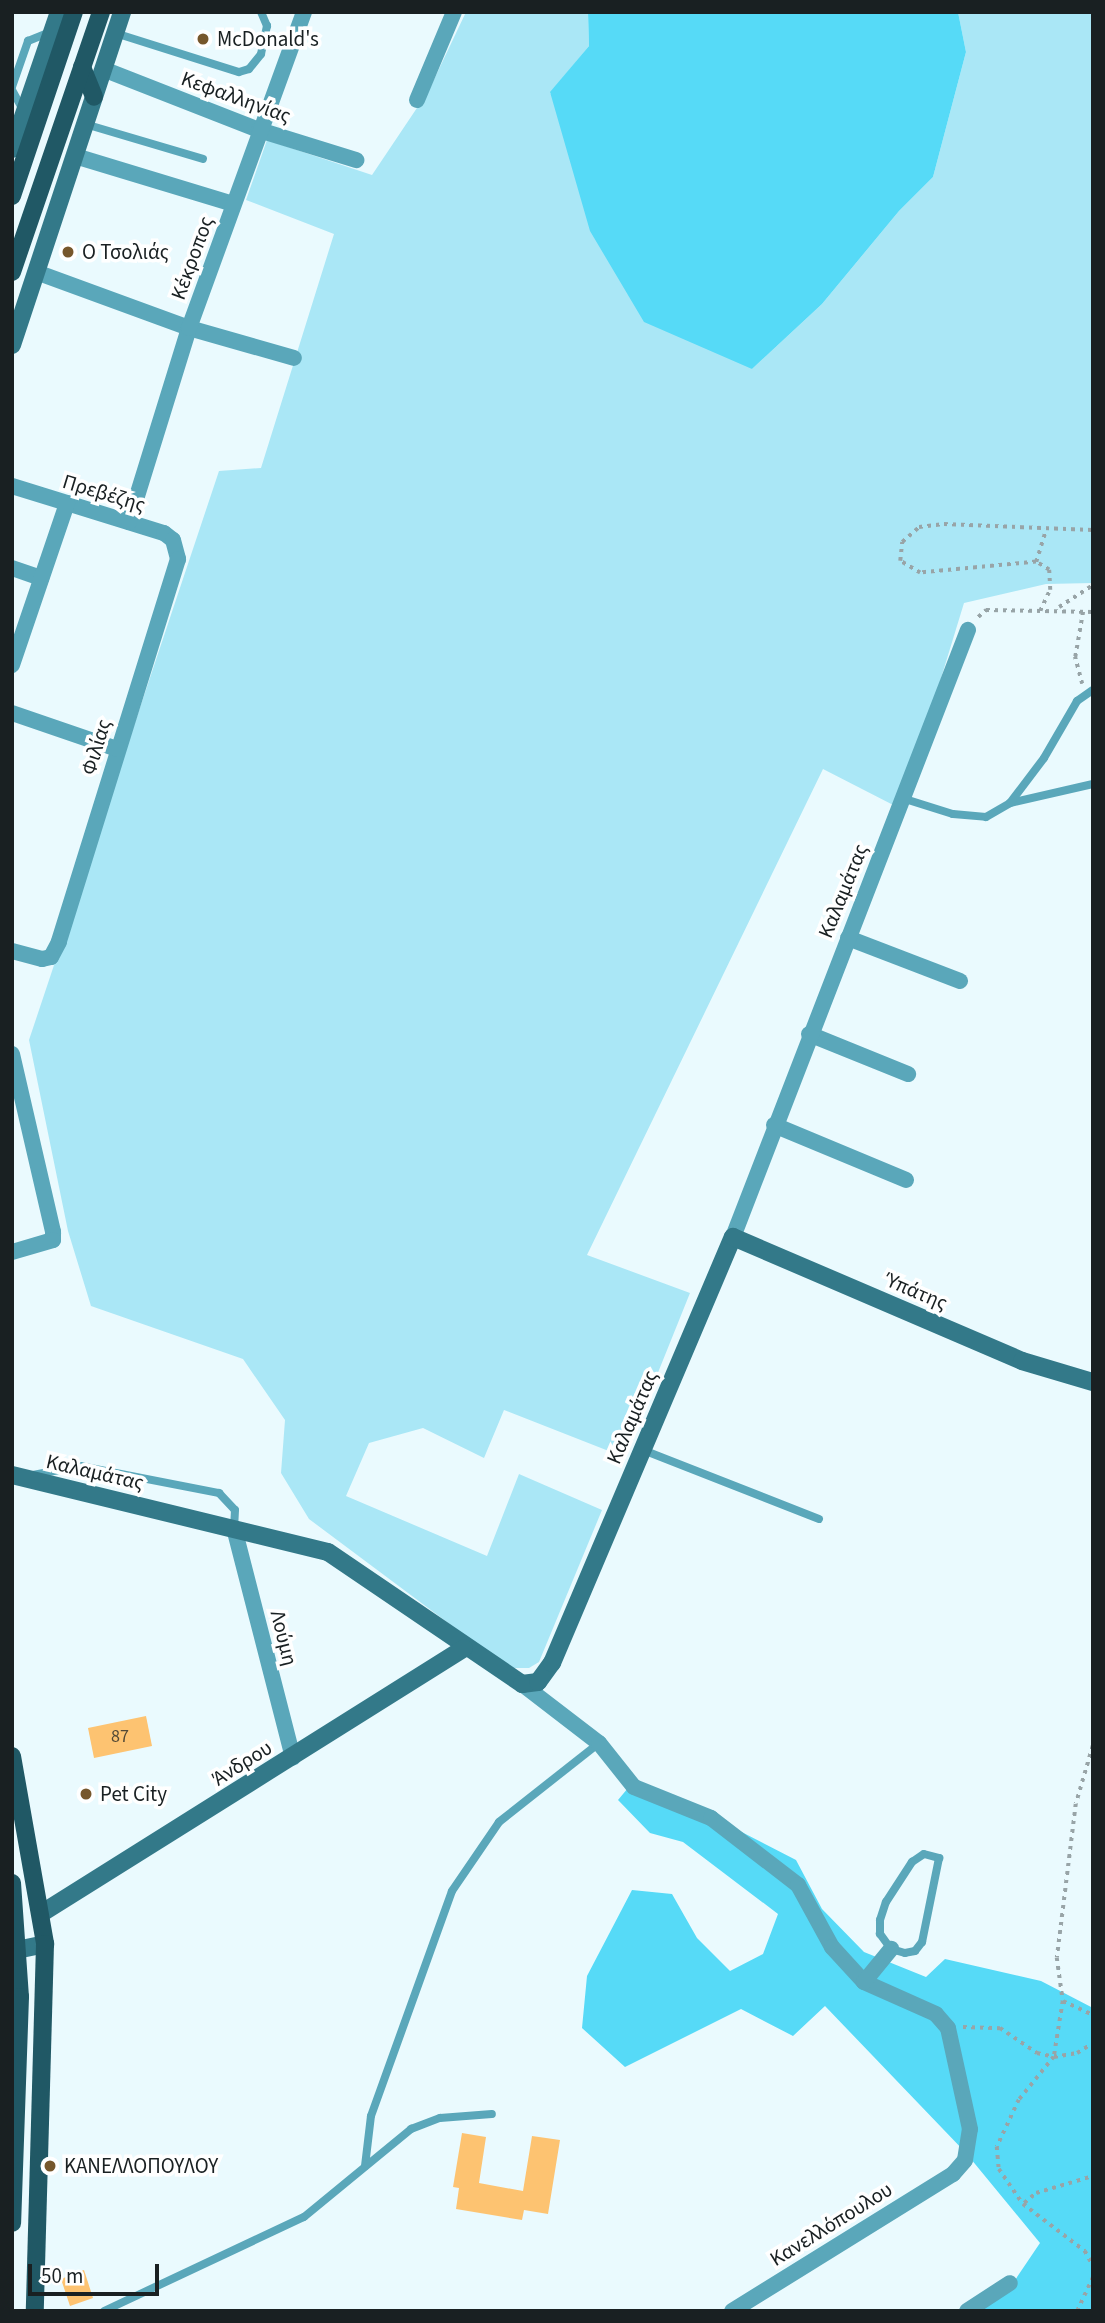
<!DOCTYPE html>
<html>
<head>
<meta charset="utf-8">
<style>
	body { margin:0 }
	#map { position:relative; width:1105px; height:2323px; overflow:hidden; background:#eafafe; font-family:"Source Sans 3",sans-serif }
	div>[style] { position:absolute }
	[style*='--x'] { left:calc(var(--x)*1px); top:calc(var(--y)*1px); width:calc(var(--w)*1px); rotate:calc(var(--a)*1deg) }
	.green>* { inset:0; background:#aae7f6 }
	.forest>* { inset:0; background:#56daf7 }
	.building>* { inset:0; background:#fdc371 }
	.path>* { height:3.5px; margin-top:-1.75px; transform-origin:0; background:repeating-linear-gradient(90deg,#98a4a7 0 3.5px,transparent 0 8.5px) }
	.lane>* { height:8px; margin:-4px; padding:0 4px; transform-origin:4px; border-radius:4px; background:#5aa7ba }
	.street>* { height:16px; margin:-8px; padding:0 8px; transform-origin:8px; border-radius:8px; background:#5aa7ba }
	.secondary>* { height:18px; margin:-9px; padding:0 9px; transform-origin:9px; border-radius:9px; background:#337989 }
	.primary>* { height:18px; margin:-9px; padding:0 9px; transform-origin:9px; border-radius:9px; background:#205865 }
	.dots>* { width:19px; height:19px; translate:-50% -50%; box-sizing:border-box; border:4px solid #fff; border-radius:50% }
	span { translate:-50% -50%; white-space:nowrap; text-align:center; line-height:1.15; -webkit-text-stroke:7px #fff; paint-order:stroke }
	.number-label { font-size:18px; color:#524936 }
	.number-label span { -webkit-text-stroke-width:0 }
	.poi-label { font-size:21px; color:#192022 }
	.left { translate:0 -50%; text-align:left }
	.street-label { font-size:21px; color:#192022 }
	.frame { position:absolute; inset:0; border:14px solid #192022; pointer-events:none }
	.scale { position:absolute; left:28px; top:2264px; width:131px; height:32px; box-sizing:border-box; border:4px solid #192022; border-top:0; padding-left:9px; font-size:21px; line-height:24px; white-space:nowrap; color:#192022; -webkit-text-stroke:5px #fff; paint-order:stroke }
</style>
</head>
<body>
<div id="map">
	<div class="green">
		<div style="clip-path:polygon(466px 12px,588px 12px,589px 46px,550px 93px,752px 369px,822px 304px,899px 211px,933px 177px,966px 52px,958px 12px,1093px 12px,1093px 583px,1046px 584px,964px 603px,901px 809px,823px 769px,587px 1255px,690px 1293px,624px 1457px,504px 1410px,484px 1458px,423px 1428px,369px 1443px,346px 1496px,487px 1556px,519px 1474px,602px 1510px,539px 1662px,529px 1668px,514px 1668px,479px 1646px,309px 1519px,281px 1473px,285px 1420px,243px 1359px,91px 1306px,68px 1231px,29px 1040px,219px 471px,261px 468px,334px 234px,246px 200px,267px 140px,372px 175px,429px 90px)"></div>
	</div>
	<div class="forest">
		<div style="clip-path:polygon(588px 12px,958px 12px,966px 52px,933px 177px,899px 211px,822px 304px,752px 369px,644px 322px,590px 231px,550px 92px,589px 46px)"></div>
		<div style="clip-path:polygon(628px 1788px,658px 1789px,796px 1860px,822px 1909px,864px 1952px,926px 1977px,945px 1959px,1041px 1981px,1093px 2008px,1093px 2311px,977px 2311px,1009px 2289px,1040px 2243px,966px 2153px,825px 2006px,793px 2036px,741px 2009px,625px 2067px,582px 2028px,587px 1976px,632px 1890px,672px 1894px,697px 1938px,730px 1971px,763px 1954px,778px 1914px,683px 1842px,650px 1833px,618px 1800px)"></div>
	</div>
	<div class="building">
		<div style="clip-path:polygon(146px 1716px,152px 1746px,94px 1758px,88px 1728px)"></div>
		<div style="clip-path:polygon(462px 2133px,486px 2137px,479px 2183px,523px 2191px,532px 2136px,560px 2140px,548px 2214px,524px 2210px,522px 2220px,456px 2209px,459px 2188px,453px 2187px)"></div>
		<div style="clip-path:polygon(84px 2270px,93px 2298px,70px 2306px,61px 2279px)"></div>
	</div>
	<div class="path">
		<div style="--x:1036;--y:562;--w:34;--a:-73"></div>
		<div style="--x:1059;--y:607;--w:40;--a:-32.9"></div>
		<div style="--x:1040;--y:611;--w:23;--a:-65"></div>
		<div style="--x:1050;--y:590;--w:20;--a:-93"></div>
		<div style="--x:1049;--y:570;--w:15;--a:-148"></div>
		<div style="--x:1036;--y:562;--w:117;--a:174.6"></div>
		<div style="--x:920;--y:573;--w:23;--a:-149"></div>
		<div style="--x:900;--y:561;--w:19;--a:-84"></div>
		<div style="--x:902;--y:542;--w:23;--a:-41"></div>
		<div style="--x:919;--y:527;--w:25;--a:-7"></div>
		<div style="--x:944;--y:524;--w:149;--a:2.3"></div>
		<div style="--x:978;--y:617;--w:11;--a:-41"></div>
		<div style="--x:986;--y:610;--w:107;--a:1.1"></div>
		<div style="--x:1082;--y:684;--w:28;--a:-105"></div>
		<div style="--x:1075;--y:657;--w:47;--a:-80.1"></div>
		<div style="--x:1093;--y:1746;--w:60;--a:106.3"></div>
		<div style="--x:1076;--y:1804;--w:155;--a:97"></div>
		<div style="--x:1057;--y:1958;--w:43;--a:82.1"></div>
		<div style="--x:1063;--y:2001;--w:57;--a:99.1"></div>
		<div style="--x:1054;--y:2057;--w:55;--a:129.1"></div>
		<div style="--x:1019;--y:2100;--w:52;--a:115.1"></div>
		<div style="--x:997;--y:2147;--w:22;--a:85"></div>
		<div style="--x:999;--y:2169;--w:42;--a:55.6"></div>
		<div style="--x:1023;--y:2204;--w:78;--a:37.2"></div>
		<div style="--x:1085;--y:2251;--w:17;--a:62"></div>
		<div style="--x:1063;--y:2001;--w:33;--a:25"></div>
		<div style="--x:963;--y:2027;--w:37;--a:2"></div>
		<div style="--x:1000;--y:2028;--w:45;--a:34"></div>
		<div style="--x:1037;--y:2053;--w:17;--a:13"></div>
		<div style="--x:1054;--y:2057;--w:23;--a:-10"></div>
		<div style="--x:1077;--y:2053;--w:19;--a:-32"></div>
		<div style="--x:1024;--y:2203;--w:16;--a:-40"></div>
		<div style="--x:1036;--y:2193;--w:59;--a:-16.6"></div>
		<div style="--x:1077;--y:2311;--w:38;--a:-65"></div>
	</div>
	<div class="lane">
		<div style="--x:115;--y:33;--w:130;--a:17.5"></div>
		<div style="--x:239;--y:72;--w:10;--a:-17"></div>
		<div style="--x:249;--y:69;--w:19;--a:-51"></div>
		<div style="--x:261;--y:54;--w:29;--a:-78"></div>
		<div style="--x:267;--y:26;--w:15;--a:-113"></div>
		<div style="--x:12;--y:87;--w:49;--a:-70.8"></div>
		<div style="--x:28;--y:41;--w:24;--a:-22"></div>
		<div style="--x:12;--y:90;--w:25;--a:61"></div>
		<div style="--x:85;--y:124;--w:123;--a:16.5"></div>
		<div style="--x:905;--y:799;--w:50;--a:17.4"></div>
		<div style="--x:953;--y:814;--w:33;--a:5"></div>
		<div style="--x:986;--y:817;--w:28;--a:-30"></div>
		<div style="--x:1010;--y:803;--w:85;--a:-12.9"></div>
		<div style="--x:1010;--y:803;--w:56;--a:-52.9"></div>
		<div style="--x:1044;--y:758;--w:66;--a:-59.9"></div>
		<div style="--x:1077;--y:701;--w:19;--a:-35"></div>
		<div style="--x:643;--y:1450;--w:189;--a:21.4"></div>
		<div style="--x:33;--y:1475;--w:48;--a:-10.8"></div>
		<div style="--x:80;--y:1466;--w:142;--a:11"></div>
		<div style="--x:219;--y:1493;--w:23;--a:47"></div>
		<div style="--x:235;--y:1510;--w:18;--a:93"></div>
		<div style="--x:924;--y:1854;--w:16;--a:15"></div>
		<div style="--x:939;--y:1858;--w:86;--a:101.4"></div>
		<div style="--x:922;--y:1942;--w:11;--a:128"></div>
		<div style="--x:915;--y:1951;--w:10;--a:169"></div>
		<div style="--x:905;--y:1953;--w:15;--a:-164"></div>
		<div style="--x:891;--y:1949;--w:19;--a:-126"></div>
		<div style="--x:880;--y:1934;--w:14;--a:-90"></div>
		<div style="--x:880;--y:1920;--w:19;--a:-72"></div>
		<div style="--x:886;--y:1902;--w:48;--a:-57"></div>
		<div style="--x:912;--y:1862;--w:14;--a:-34"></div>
		<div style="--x:365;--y:2166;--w:50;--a:-83.2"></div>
		<div style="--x:371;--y:2116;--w:239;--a:-70.2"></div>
		<div style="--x:452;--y:1891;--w:83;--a:-55.7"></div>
		<div style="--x:499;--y:1822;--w:127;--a:-38.3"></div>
		<div style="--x:104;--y:2311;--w:221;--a:-25.2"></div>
		<div style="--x:304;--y:2217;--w:139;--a:-39.4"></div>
		<div style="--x:411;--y:2129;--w:31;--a:-21"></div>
		<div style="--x:440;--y:2118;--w:52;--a:-4.4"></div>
	</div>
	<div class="street">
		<div style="--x:103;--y:69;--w:168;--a:21.4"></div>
		<div style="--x:259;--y:130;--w:102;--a:17.2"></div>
		<div style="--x:417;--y:100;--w:95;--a:-67.2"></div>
		<div style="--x:75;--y:156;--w:165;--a:16.9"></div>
		<div style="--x:36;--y:272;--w:163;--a:20.1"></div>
		<div style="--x:189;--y:328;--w:109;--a:15.9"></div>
		<div style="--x:12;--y:486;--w:159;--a:17.2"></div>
		<div style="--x:164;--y:533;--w:11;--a:38"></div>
		<div style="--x:173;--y:540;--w:20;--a:75"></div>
		<div style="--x:178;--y:559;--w:401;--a:107.3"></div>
		<div style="--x:59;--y:942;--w:17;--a:118"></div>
		<div style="--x:51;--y:957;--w:9;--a:167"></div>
		<div style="--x:42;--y:959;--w:31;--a:-165"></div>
		<div style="--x:129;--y:522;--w:203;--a:-72.8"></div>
		<div style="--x:189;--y:328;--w:336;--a:-70"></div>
		<div style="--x:12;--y:568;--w:31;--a:19"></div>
		<div style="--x:12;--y:665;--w:171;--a:-71.2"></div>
		<div style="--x:12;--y:713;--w:111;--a:18.9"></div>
		<div style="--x:848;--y:938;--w:120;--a:21"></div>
		<div style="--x:809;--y:1034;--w:107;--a:22"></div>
		<div style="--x:12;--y:1054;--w:183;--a:77"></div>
		<div style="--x:53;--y:1232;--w:8;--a:90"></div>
		<div style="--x:53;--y:1240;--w:43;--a:163.7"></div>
		<div style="--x:774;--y:1125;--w:143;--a:22.6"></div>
		<div style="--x:733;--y:1237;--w:651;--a:-68.84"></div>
		<div style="--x:234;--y:1528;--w:237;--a:75.6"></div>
		<div style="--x:522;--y:1684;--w:97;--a:37.5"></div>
		<div style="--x:599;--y:1743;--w:56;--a:51.5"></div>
		<div style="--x:634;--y:1787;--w:83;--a:21.9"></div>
		<div style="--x:711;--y:1818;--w:110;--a:37.6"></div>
		<div style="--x:798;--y:1885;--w:71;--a:61.3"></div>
		<div style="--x:832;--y:1947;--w:47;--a:47.6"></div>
		<div style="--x:732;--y:2311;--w:260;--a:-31.8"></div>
		<div style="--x:953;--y:2174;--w:18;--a:-49"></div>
		<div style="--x:965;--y:2160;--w:31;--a:-81"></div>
		<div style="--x:970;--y:2129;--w:103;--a:-102.3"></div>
		<div style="--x:948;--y:2028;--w:18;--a:-131"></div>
		<div style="--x:936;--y:2014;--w:79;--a:-156"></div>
		<div style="--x:864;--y:1982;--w:43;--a:-50.7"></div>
		<div style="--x:967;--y:2311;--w:51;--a:-33.1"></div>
	</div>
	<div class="secondary">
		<div style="--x:12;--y:149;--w:145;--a:-71.1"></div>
		<div style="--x:12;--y:345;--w:351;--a:-71.7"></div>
		<div style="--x:12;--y:1475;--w:325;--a:13.7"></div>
		<div style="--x:328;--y:1552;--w:235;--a:34.2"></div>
		<div style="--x:522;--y:1684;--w:16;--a:-7"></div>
		<div style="--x:538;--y:1682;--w:24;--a:-54"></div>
		<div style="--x:552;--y:1663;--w:463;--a:-67"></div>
		<div style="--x:733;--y:1237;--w:314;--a:23.2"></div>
		<div style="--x:1022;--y:1361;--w:74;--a:16.5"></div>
		<div style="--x:42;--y:1913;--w:498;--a:-32.1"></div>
		<div style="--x:12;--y:1951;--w:34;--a:-12"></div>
	</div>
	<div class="primary">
		<div style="--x:82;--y:67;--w:32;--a:68"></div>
		<div style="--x:12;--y:196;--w:194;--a:-71.4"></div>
		<div style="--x:12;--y:272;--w:275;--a:-71.1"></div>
		<div style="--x:12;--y:1756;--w:191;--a:80"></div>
		<div style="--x:45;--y:1944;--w:367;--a:91.6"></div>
		<div style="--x:12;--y:1883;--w:114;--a:86"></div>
		<div style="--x:20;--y:1997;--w:226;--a:92"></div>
	</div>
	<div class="dots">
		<div style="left:203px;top:39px;background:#76572c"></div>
		<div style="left:68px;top:252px;background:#76572c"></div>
		<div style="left:86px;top:1794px;background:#76572c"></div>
		<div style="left:50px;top:2166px;background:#76572c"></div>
	</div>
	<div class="number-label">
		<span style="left:120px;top:1737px">87</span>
	</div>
	<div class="poi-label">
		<span class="left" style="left:217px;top:39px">McDonald's</span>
		<span class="left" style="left:82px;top:252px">Ο Τσολιάς</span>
		<span class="left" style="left:100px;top:1794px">Pet City</span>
		<span class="left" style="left:64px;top:2166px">ΚΑΝΕΛΛΟΠΟΥΛΟΥ</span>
	</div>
	<div class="street-label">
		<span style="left:236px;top:97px;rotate:20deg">Κεφαλληνίας</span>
		<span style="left:192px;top:258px;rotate:-70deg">Κέκροπος</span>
		<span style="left:104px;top:493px;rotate:17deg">Πρεβέζης</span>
		<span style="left:96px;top:747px;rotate:-73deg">Φιλίας</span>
		<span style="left:843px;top:891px;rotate:-68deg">Καλαμάτας</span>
		<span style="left:916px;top:1291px;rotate:23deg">Ύπάτης</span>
		<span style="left:632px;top:1417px;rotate:-67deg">Καλαμάτας</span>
		<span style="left:95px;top:1472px;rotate:13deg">Καλαμάτας</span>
		<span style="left:284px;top:1638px;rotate:76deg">Λούμη</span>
		<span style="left:242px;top:1763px;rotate:-32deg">Άνδρου</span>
		<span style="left:831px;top:2224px;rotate:-32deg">Κανελλόπουλου</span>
	</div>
	<div class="frame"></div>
	<div class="scale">50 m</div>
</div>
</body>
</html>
